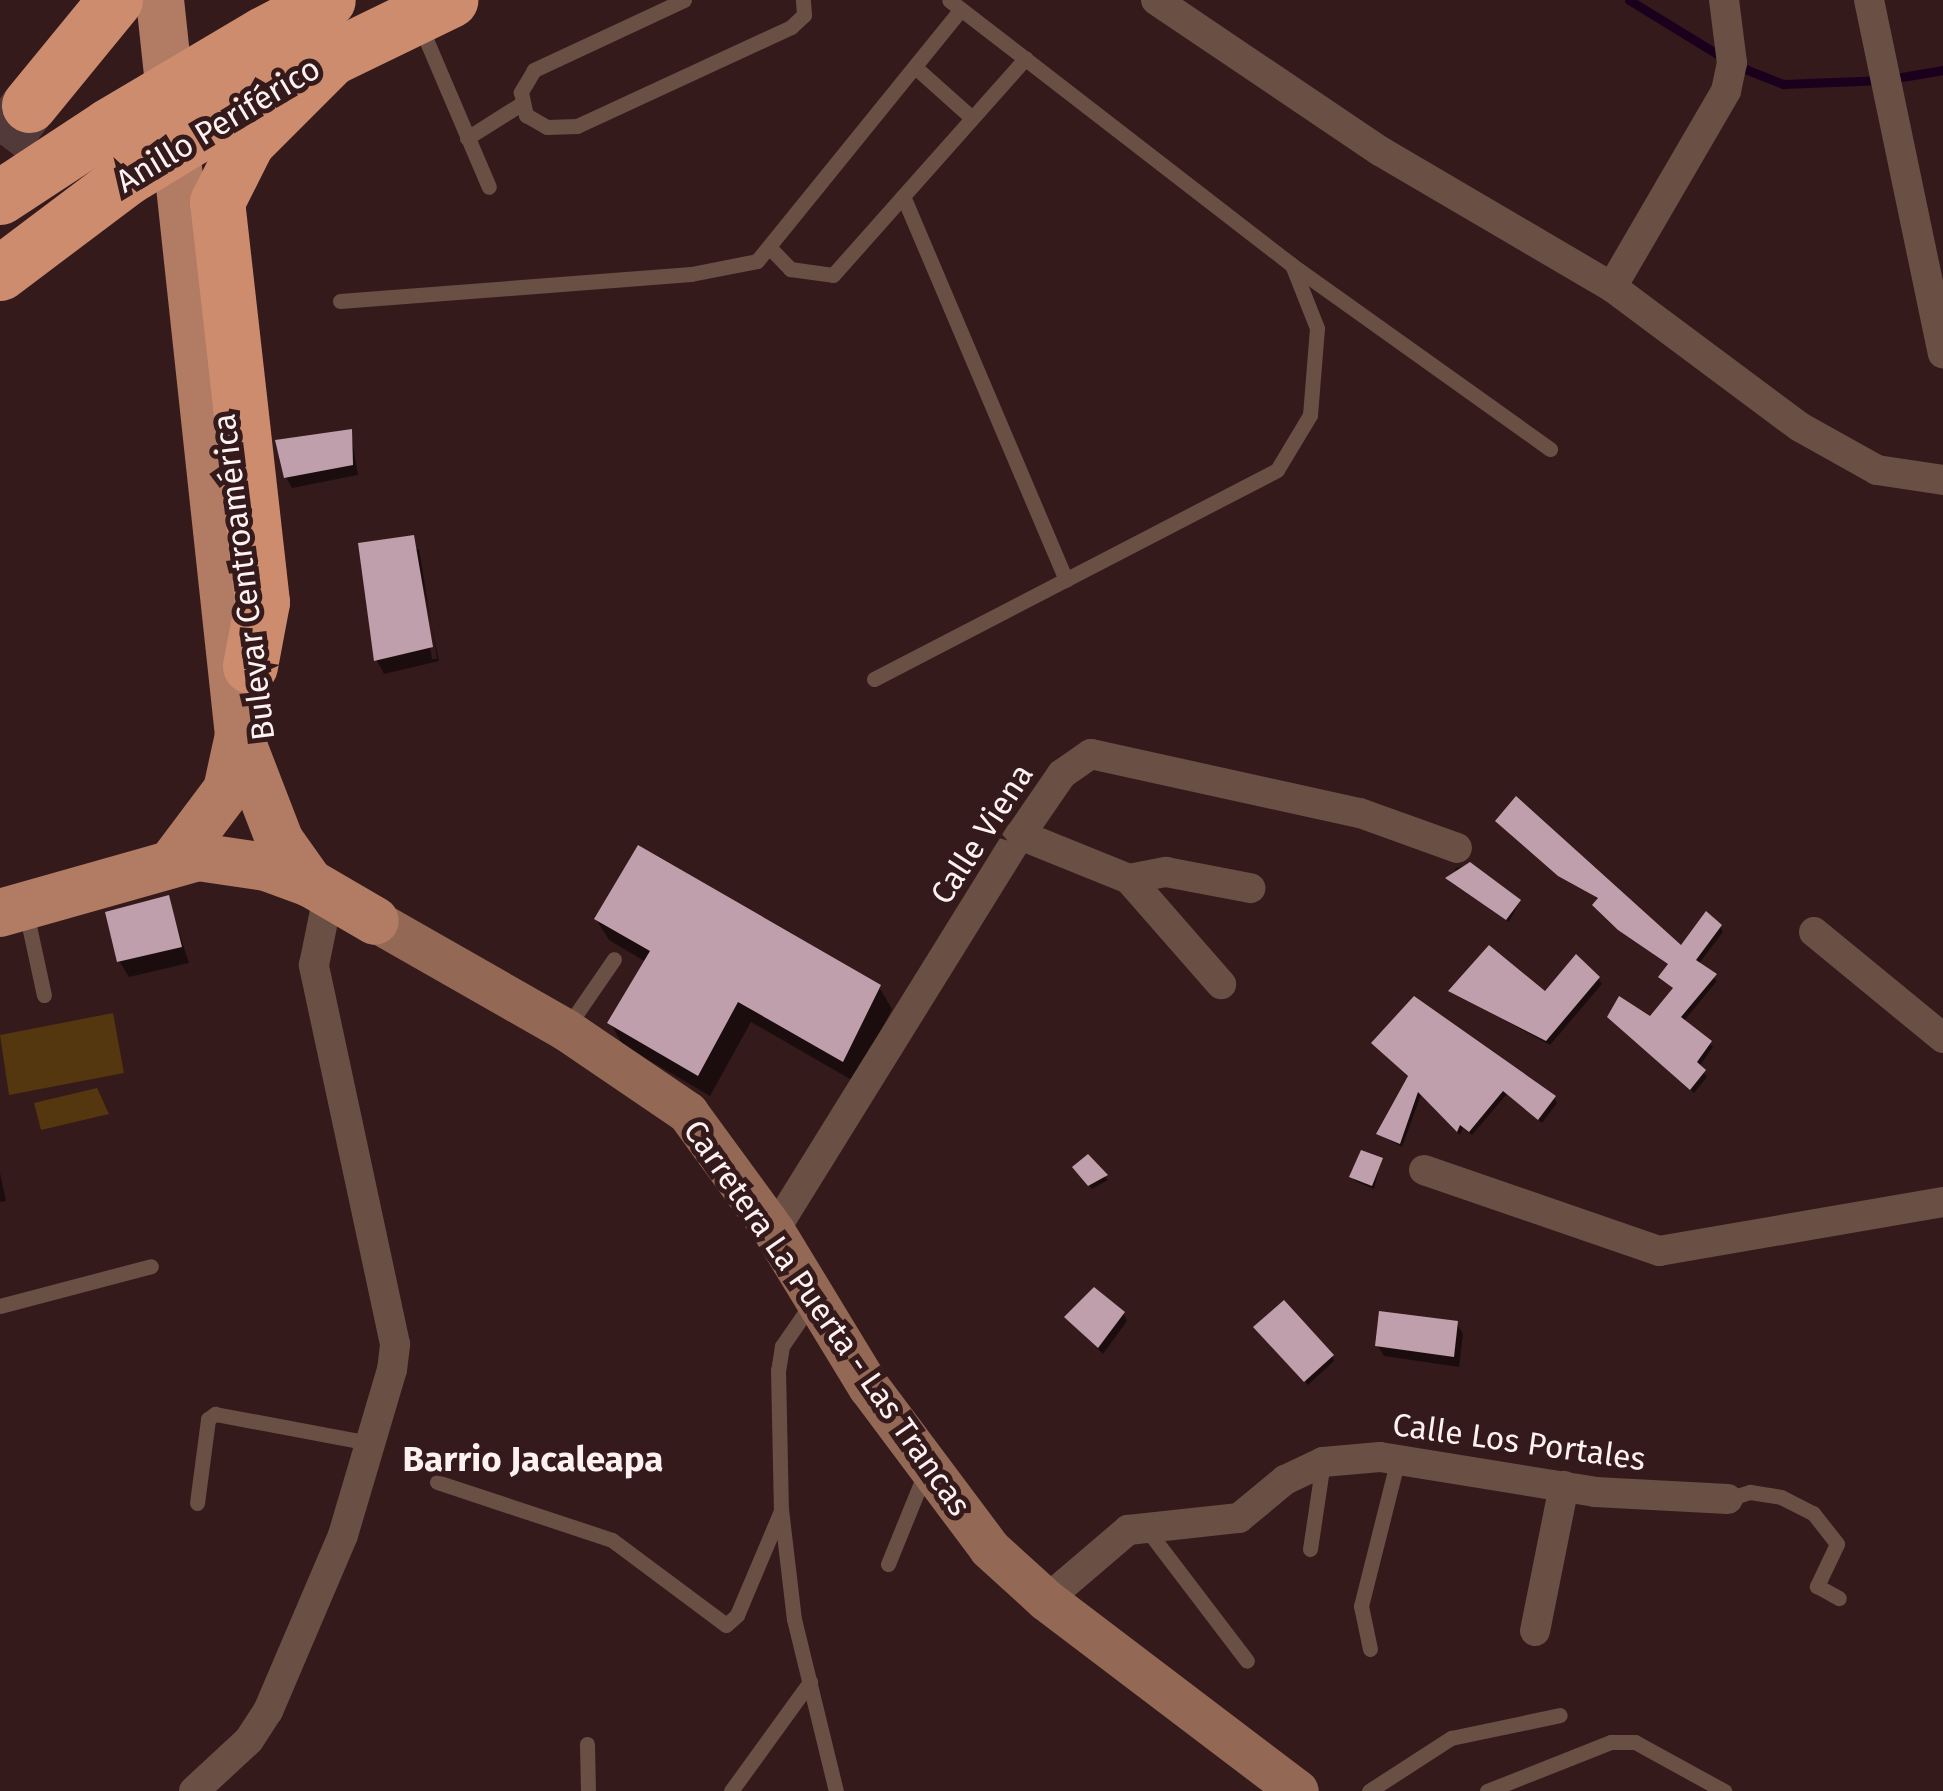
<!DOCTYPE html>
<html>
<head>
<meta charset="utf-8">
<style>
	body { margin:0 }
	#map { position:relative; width:1943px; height:1791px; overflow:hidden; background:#341a1b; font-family:"Fira Sans",sans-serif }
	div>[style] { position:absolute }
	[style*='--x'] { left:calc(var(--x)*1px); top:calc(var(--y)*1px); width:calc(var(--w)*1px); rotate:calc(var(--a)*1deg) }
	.green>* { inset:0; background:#54370f }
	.shadow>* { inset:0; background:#0007 }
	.stream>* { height:9px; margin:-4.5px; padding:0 4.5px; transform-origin:4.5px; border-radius:4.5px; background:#1b001e }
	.building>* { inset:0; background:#bf9fac }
	.highway-tunnel>* { height:55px; margin-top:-27.5px; transform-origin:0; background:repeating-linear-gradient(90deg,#523a3b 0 55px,transparent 0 83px) }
	.lane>* { height:15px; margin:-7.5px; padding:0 7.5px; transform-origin:7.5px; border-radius:7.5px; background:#6a4f44 }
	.street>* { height:30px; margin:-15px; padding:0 15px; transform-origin:15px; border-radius:15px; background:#6a4f44 }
	.secondary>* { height:42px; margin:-21px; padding:0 21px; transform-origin:21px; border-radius:21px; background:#936855 }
	.primary>* { height:48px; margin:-24px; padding:0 24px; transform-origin:24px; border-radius:24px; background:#b27b63 }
	.highway>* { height:55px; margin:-27.5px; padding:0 27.5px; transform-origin:27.5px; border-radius:27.5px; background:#ce8c6f }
	.highway-bridge>* { height:55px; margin:-27.5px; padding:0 27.5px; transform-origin:27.5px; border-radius:27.5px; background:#ce8c6f }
	span { translate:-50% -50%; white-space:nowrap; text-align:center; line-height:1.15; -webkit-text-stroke:10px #341a1b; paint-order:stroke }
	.street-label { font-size:32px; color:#fdf2f1 }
	.neighbourhood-label { font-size:35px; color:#fdf2f1; font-weight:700 }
</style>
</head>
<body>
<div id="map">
	<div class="green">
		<div style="clip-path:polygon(113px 1013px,124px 1073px,9px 1095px,0 1035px)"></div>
		<div style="clip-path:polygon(97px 1088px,109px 1114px,41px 1130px,34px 1103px)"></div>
	</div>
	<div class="shadow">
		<div style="clip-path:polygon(351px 432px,358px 475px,292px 488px,286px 477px)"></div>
		<div style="clip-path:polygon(evenodd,413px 538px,439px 661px,384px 674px,377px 661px,360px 545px,413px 538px,414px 549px,419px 549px,437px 659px,432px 659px,414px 549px)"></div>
		<div style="clip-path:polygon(1501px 826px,1682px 949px,1720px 926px,1723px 932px,1698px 965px,1717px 981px,1683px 1022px,1713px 1047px,1699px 1067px,1707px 1077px,1694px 1093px,1610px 1017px,1651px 1019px,1675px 990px,1661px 977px,1669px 965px,1598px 911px,1599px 900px)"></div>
		<div style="clip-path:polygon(1469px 865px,1520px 901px,1509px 922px,1450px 882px,1456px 868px)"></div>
		<div style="clip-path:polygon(168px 898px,189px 963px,129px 977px,119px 961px)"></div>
		<div style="clip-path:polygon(596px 919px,879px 987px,892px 1009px,855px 1082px,751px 1022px,710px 1096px,623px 1045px,610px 1023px,646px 962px,609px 940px)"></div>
		<div style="clip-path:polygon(1598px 978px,1602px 984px,1550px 1045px,1451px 991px,1545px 995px)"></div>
		<div style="clip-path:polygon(1374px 1044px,1554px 1098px,1557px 1103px,1542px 1123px,1507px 1094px,1472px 1135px,1463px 1128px,1460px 1135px,1421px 1095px,1402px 1147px,1379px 1134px,1409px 1078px)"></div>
		<div style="clip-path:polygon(1088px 1157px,1108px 1180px,1092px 1189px,1078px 1172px)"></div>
		<div style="clip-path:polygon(1381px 1160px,1374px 1189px,1355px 1181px,1352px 1177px)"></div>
		<div style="clip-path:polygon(0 1173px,6px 1201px,0 1202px)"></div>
		<div style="clip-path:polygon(1123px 1313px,1127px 1321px,1103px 1354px,1067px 1318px)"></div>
		<div style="clip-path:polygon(1457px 1324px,1463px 1334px,1459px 1367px,1384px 1356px,1377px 1345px)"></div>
		<div style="clip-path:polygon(1259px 1332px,1332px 1356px,1334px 1361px,1308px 1385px)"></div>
	</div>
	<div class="stream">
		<div style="--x:1629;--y:0;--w:109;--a:31.5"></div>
		<div style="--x:1735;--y:65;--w:52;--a:21.6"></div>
		<div style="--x:1783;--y:84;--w:101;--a:-2.3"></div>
		<div style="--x:1884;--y:80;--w:60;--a:-9.6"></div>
	</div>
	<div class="building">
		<div style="clip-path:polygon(352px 429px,353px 465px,284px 478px,275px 440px)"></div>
		<div style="clip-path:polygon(414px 535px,433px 647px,374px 661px,358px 543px)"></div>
		<div style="clip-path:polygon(1516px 796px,1681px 945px,1706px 911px,1722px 925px,1696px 960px,1717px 974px,1681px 1017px,1712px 1041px,1697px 1062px,1706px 1070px,1690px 1090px,1607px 1017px,1619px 996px,1650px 1016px,1673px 988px,1658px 977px,1668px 964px,1618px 930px,1592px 905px,1598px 898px,1558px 876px,1495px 821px)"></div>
		<div style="clip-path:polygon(638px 845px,881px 985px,843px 1062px,738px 1002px,698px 1076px,607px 1023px,650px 951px,594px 919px)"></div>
		<div style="clip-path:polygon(1470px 862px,1521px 900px,1506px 920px,1445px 878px)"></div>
		<div style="clip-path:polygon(169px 895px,182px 947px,117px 962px,105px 912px)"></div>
		<div style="clip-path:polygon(1489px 945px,1545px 991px,1576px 954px,1600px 977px,1546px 1041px,1448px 991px)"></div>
		<div style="clip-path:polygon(1414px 996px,1556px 1096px,1538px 1120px,1503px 1091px,1469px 1132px,1460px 1125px,1457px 1132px,1418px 1092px,1400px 1144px,1376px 1134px,1408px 1076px,1371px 1043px)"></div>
		<div style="clip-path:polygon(1361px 1150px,1383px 1158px,1372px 1186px,1349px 1177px)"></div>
		<div style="clip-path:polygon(1088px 1154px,1108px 1175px,1088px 1186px,1072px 1167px)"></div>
		<div style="clip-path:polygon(1094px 1287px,1125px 1312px,1098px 1348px,1064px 1317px)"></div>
		<div style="clip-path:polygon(1284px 1300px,1334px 1355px,1304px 1382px,1253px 1327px)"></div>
		<div style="clip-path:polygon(1379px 1311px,1458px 1321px,1454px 1357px,1375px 1346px)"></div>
	</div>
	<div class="highway-tunnel">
		<div style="--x:0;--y:144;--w:49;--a:-53.4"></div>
	</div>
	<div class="lane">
		<div style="--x:684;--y:0;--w:166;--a:155"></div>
		<div style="--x:534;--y:70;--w:26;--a:121"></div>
		<div style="--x:521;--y:92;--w:24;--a:78"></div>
		<div style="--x:526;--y:115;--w:24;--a:30"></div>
		<div style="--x:547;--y:127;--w:30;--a:-2"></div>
		<div style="--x:577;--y:126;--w:236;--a:-24.8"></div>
		<div style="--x:791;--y:27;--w:18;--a:-43"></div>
		<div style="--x:804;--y:15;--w:15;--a:-94"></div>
		<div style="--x:419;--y:23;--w:178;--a:66.9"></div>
		<div style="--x:915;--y:67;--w:76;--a:41.8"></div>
		<div style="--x:467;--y:138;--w:64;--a:-32.2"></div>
		<div style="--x:903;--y:196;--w:417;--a:67"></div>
		<div style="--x:771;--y:249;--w:28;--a:46"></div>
		<div style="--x:790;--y:269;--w:43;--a:7.9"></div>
		<div style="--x:833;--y:275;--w:290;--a:-48.4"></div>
		<div style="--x:1292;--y:265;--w:317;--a:35.5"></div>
		<div style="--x:340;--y:301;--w:352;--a:-4.4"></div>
		<div style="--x:691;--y:274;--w:67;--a:-11.1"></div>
		<div style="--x:757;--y:261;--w:324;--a:-51"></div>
		<div style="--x:874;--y:679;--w:454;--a:-27.4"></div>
		<div style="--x:1277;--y:470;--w:64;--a:-59"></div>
		<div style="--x:1310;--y:415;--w:87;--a:-85.4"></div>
		<div style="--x:1317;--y:328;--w:68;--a:-111.6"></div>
		<div style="--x:1292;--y:265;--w:433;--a:-142.3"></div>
		<div style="--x:26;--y:912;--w:85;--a:77.8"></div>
		<div style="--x:568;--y:1026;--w:81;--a:-55.5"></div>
		<div style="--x:811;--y:1304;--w:51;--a:124.6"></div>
		<div style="--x:782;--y:1346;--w:24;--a:99"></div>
		<div style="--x:778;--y:1370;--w:139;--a:88.8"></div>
		<div style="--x:781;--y:1509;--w:111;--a:83.3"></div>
		<div style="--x:794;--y:1619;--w:177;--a:76.3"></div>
		<div style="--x:0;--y:1306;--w:156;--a:-14.8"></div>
		<div style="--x:437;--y:1482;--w:184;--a:18.3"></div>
		<div style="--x:612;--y:1540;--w:142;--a:36.7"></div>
		<div style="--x:726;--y:1625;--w:15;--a:-42"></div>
		<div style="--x:737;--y:1615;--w:111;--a:-67.1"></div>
		<div style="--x:1728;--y:1499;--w:23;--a:-18"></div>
		<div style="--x:1750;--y:1492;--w:31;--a:9"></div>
		<div style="--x:1781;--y:1497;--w:36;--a:27"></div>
		<div style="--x:1813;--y:1513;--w:39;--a:52"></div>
		<div style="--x:1837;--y:1544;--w:47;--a:115.5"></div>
		<div style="--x:1817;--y:1586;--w:25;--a:29"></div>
		<div style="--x:197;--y:1503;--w:85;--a:-82.5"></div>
		<div style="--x:208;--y:1419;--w:9;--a:-36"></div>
		<div style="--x:215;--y:1414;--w:158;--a:10.6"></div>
		<div style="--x:1145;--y:1527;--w:168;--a:52.7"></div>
		<div style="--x:1310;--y:1549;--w:88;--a:-81.5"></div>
		<div style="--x:888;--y:1564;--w:98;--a:-67.9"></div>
		<div style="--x:1370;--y:1649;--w:44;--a:-101.8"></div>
		<div style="--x:1361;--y:1606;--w:152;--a:-75.9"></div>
		<div style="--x:587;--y:1744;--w:47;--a:88.8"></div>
		<div style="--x:731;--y:1791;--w:135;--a:-54.1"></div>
		<div style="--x:1369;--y:1791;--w:98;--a:-32.9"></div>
		<div style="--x:1451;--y:1738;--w:111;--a:-11.9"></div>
		<div style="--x:1487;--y:1791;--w:133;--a:-21.6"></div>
		<div style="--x:1611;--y:1742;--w:24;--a:0"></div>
		<div style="--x:1635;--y:1742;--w:102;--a:28.8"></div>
	</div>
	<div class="street">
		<div style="--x:1156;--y:0;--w:270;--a:34"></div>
		<div style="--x:1380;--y:151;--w:269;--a:30.4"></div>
		<div style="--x:1612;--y:287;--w:234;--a:36.7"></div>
		<div style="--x:1800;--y:427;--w:88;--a:29.2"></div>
		<div style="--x:1877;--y:470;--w:67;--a:8.6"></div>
		<div style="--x:1869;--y:0;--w:361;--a:78.2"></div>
		<div style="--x:1612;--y:287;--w:227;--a:-59.8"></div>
		<div style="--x:1726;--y:91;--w:29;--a:-78"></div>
		<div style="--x:1732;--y:63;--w:64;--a:-97.2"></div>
		<div style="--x:1020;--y:835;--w:118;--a:22"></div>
		<div style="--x:1129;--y:879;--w:140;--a:48.8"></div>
		<div style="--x:1129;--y:879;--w:38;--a:-11"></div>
		<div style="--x:1166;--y:872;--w:86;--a:10.8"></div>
		<div style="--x:1814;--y:932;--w:167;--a:39.4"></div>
		<div style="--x:1424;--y:1170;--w:249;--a:19"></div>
		<div style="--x:1659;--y:1251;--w:288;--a:-9.8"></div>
		<div style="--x:774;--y:1231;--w:466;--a:-58.2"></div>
		<div style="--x:1020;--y:835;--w:74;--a:-55.5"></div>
		<div style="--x:1062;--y:774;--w:35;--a:-35"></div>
		<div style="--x:1091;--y:754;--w:275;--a:12.4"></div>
		<div style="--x:1360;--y:813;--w:103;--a:19.8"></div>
		<div style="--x:1046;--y:1600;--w:108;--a:-40.5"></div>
		<div style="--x:1128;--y:1530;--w:112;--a:-6.2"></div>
		<div style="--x:1239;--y:1518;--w:60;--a:-39.6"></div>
		<div style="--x:1285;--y:1480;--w:42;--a:-25.3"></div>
		<div style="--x:1323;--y:1462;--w:57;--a:-5"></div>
		<div style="--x:1380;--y:1457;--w:218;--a:9.2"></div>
		<div style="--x:1595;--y:1492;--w:133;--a:3"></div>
		<div style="--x:1535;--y:1631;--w:148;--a:-78.7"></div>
		<div style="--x:194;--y:1791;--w:75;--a:-42.8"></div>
		<div style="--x:249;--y:1740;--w:35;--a:-57"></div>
		<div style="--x:268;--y:1711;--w:191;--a:-66.9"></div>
		<div style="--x:343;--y:1535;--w:172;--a:-73.5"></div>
		<div style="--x:392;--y:1370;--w:26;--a:-83"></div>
		<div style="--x:395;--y:1344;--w:388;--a:-102.1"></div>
		<div style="--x:314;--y:965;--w:70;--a:-78.5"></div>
	</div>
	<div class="secondary">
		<div style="--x:375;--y:921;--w:220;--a:29.7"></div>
		<div style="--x:566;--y:1030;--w:148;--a:34.2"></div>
		<div style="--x:688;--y:1113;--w:146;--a:53.9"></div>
		<div style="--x:774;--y:1231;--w:183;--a:58.7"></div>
		<div style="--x:869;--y:1387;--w:202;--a:53.2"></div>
		<div style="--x:990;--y:1549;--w:76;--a:42.3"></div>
		<div style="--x:1046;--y:1600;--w:316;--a:37.2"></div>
	</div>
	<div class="primary">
		<div style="--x:160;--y:0;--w:739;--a:83.87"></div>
		<div style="--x:239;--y:735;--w:114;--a:68.9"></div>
		<div style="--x:280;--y:841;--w:52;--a:54.5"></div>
		<div style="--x:310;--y:883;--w:75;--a:30.3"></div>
		<div style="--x:173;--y:862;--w:90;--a:-53.1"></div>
		<div style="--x:227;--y:790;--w:56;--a:-77.7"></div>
		<div style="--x:0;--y:913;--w:206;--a:-15.8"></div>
		<div style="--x:198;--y:857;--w:69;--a:8.4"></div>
		<div style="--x:266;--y:867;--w:47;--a:20"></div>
	</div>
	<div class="highway">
		<div style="--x:263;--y:34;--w:73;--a:-27.6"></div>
		<div style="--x:302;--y:72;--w:165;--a:-25.9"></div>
		<div style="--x:29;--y:105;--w:136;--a:-50.7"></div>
		<div style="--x:0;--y:197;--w:129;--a:-33.3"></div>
		<div style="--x:0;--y:273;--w:158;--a:-37"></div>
		<div style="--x:250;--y:666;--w:65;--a:-79.4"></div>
		<div style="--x:262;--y:602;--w:403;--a:-96.4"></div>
		<div style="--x:217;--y:202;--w:67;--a:-63.4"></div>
		<div style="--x:247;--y:142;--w:123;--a:-45"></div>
	</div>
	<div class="highway-bridge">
		<div style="--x:108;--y:126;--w:180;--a:-30.7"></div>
		<div style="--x:126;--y:178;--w:183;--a:-31.3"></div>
	</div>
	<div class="street-label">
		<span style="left:218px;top:125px;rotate:-31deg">Anillo Periférico</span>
		<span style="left:244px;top:577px;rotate:-97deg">Bulevar Centroamérica</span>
		<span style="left:982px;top:834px;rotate:-57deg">Calle Viena</span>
		<span style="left:827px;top:1318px;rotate:55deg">Carretera La Puerta - Las Trancas</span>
		<span style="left:1519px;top:1442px;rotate:8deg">Calle Los Portales</span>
	</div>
	<div class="neighbourhood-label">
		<span style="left:533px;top:1459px">Barrio Jacaleapa</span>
	</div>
</div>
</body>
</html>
